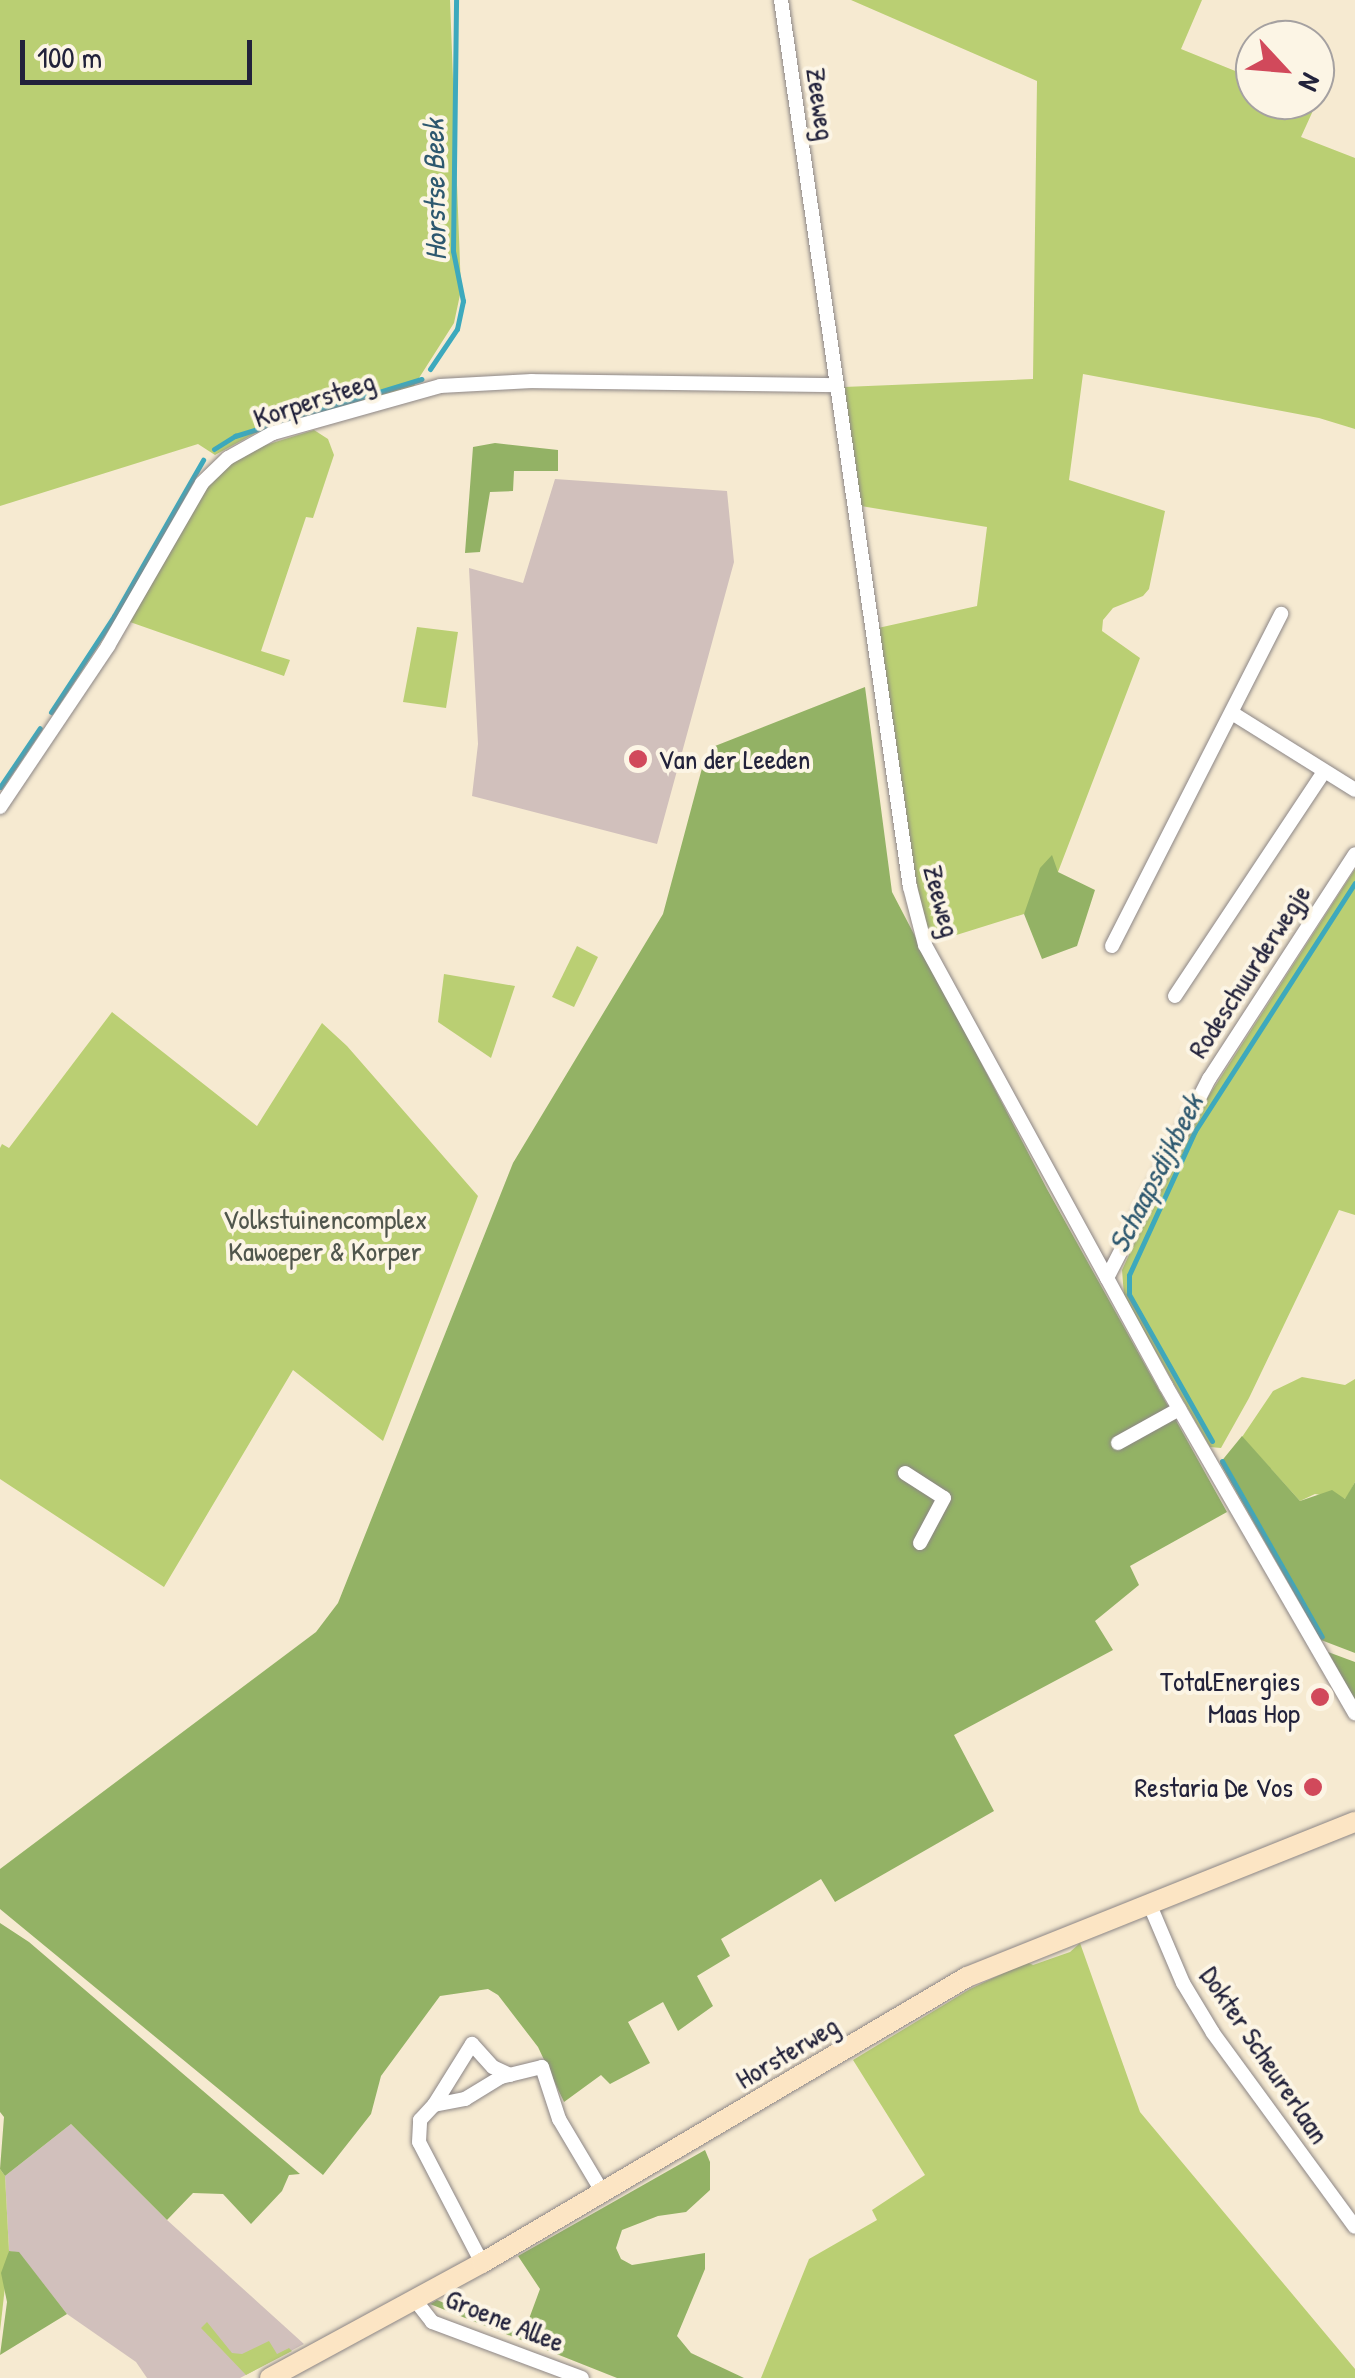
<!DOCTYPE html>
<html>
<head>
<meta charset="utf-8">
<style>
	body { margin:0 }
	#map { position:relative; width:1355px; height:2378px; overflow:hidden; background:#f6ead1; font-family:"Patrick Hand",sans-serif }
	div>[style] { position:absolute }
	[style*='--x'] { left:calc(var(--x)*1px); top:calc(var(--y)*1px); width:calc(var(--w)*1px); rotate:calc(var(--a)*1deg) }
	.industrial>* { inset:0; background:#d1c0bc }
	.green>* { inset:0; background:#bacf73 }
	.forest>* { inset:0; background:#93b265 }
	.stream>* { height:5px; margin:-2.5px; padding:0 2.5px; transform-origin:2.5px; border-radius:2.5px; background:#3da9bd }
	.roads { filter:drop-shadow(0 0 2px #8c8686) drop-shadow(0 0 2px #8c8686) }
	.minor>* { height:14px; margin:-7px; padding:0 7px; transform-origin:7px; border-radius:7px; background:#fff }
	.secondary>* { height:20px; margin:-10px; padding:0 10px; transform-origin:10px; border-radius:10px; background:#fce5c4 }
	.dots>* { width:28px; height:28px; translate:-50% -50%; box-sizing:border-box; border:5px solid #fcf5e5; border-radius:50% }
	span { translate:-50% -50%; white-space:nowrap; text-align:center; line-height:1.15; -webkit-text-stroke:8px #fcf5e5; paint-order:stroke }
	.street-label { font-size:28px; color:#22223b }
	.poi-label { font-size:28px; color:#22223b }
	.left { translate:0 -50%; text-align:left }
	.right { translate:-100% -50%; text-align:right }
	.park-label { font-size:28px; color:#50564c }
	.water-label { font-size:30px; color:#2d586f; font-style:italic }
	.north { position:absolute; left:1235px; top:20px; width:100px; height:100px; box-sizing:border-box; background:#fcf5e5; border:2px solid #a5a1a1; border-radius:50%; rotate:116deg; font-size:28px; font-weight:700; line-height:40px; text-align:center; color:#22223b }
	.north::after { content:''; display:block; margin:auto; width:35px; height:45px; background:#d1495b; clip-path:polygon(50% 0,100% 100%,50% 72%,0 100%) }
	.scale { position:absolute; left:20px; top:40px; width:232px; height:45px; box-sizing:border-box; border:5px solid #22223b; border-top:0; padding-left:12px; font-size:30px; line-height:35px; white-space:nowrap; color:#22223b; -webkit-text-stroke:8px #fcf5e5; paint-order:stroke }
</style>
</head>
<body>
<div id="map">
	<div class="industrial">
		<div style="clip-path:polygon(555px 479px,727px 491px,734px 562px,657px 844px,472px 796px,478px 744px,469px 568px,523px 583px)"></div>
		<div style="clip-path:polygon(71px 2124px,167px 2220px,304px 2344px,240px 2378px,147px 2378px,136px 2362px,67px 2314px,19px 2253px,9px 2251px,5px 2176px)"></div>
	</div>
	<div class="green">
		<div style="clip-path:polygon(0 0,450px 0,461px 290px,454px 323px,412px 389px,259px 431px,215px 455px,198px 444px,0 506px)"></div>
		<div style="clip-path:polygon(851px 0,1202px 0,1181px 49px,1255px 79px,1255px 100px,1316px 104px,1301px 137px,1355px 158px,1355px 429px,1319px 418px,1083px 374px,1069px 480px,1165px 511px,1149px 589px,1143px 596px,1113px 608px,1103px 620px,1102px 631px,1140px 658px,1058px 872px,1024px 914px,934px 942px,923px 915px,911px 854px,878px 628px,977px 606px,987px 527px,861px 506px,844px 387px,1033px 379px,1037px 81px)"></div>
		<div style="clip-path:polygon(314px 430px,328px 439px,334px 455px,313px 518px,306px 517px,261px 651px,290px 660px,284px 676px,130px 622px,200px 496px,225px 466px,256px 448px)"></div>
		<div style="clip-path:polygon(417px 627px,458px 632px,446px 708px,403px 702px)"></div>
		<div style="clip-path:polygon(1355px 869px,1355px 1215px,1339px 1210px,1249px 1398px,1221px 1448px,1210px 1447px,1124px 1296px,1122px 1270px,1186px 1131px)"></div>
		<div style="clip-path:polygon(577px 946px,598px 957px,574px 1007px,552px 997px)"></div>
		<div style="clip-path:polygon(444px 974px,515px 986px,491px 1058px,438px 1022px)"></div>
		<div style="clip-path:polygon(112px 1012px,257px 1126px,322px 1023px,347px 1046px,478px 1196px,383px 1441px,293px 1370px,164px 1587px,0 1479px,0 1148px,2px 1144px,9px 1148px)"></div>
		<div style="clip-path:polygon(1302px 1377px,1345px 1385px,1355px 1379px,1355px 1482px,1346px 1499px,1315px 1494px,1300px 1501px,1242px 1437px,1273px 1391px)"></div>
		<div style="clip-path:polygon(1080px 1943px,1140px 2112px,1355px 2369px,1355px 2378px,761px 2378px,809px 2259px,877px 2220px,872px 2210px,925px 2175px,853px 2060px,970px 1989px,1027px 1962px,1033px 1965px,1070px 1952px)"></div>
		<div style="clip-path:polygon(0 2169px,5px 2176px,9px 2251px,0 2331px)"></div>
		<div style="clip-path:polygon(207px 2322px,232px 2353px,242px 2354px,269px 2341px,277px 2354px,289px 2348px,292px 2351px,246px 2375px,201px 2328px)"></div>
	</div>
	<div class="forest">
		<div style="clip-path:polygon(495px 443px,558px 450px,558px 471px,514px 471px,513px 491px,490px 492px,480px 552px,465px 553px,473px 447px)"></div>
		<div style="clip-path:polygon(865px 687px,892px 892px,1047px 1189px,1227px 1512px,1130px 1566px,1139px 1585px,1095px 1621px,1113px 1650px,954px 1735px,994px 1811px,835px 1902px,821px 1879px,721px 1939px,730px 1956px,697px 1976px,713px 2006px,678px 2031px,663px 2002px,628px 2022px,650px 2063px,610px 2084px,601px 2075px,564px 2102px,538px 2047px,498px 1995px,488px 1989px,440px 1996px,381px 2076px,371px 2114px,323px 2175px,0 1909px,0 1869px,316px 1632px,338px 1603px,513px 1163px,663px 914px,705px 757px,715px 746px)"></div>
		<div style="clip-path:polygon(1052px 855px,1058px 872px,1095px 890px,1077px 946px,1042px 959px,1024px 914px,1040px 868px)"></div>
		<div style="clip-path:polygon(1242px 1436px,1300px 1501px,1332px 1490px,1345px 1499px,1355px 1482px,1355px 1653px,1321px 1640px,1220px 1463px)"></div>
		<div style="clip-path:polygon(1328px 1652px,1355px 1662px,1355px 1700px)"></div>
		<div style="clip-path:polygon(0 1923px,29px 1942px,300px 2174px,289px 2175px,282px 2191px,251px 2224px,223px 2194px,193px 2193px,167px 2220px,71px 2124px,5px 2176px,0 2169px,4px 2117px,0 2112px)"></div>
		<div style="clip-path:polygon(705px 2150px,710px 2162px,710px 2190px,686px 2212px,658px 2216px,622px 2230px,616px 2248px,621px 2259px,632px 2265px,705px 2253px,705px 2269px,677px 2336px,691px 2353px,744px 2378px,617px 2378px,430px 2304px,437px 2300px,523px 2335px,540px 2289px,518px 2256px)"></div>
		<div style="clip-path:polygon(9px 2251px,19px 2252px,67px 2314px,0 2355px,7px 2302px,1px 2273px)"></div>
	</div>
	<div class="stream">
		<div style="--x:430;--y:369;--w:48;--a:-56"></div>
		<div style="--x:457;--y:329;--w:29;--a:-78"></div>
		<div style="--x:463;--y:301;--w:51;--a:-101.3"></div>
		<div style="--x:453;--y:251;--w:251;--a:-89.3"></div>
		<div style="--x:214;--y:449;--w:25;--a:-32"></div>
		<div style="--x:235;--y:436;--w:195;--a:-17"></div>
		<div style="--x:51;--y:712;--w:115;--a:-56.7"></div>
		<div style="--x:114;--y:616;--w:180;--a:-60.3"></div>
		<div style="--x:0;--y:787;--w:71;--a:-55.9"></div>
		<div style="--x:1212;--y:1441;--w:169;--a:-119.5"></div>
		<div style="--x:1129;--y:1294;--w:19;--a:-90"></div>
		<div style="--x:1129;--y:1275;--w:158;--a:-65.4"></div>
		<div style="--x:1195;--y:1131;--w:295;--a:-57.2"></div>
		<div style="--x:1222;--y:1461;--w:202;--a:60.4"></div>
	</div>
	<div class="roads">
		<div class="minor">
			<div style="--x:781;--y:0;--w:896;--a:81.73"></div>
			<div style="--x:910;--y:887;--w:60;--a:75.5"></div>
			<div style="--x:925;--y:945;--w:503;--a:61.34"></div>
			<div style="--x:1166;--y:1386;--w:378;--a:60"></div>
			<div style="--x:1232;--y:713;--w:145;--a:32"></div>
			<div style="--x:0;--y:807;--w:194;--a:-56.1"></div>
			<div style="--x:108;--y:646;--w:188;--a:-60"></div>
			<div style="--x:202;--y:483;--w:36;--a:-44"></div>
			<div style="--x:228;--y:458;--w:51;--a:-29.1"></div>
			<div style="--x:273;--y:433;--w:173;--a:-15.7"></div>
			<div style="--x:440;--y:386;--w:92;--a:-3.1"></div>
			<div style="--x:532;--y:381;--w:302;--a:0.8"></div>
			<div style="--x:1112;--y:946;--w:373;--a:-63"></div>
			<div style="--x:1175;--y:996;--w:269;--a:-56.4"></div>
			<div style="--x:1107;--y:1278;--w:224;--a:-62.9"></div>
			<div style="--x:1209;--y:1079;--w:268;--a:-57"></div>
			<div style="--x:1118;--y:1443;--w:70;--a:-29.1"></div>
			<div style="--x:905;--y:1473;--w:46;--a:32.7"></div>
			<div style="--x:944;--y:1498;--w:51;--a:118.1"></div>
			<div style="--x:1149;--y:1903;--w:87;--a:67"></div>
			<div style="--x:1183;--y:1983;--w:58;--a:59"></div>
			<div style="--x:1213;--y:2033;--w:240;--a:53.8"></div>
			<div style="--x:434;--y:2105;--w:72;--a:-58.1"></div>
			<div style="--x:472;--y:2044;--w:31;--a:48"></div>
			<div style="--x:493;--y:2067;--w:19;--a:25"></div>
			<div style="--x:482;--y:2263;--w:136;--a:-117.5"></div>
			<div style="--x:419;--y:2142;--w:22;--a:-87"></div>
			<div style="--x:420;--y:2120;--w:21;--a:-47"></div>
			<div style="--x:434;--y:2105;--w:32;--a:-11"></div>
			<div style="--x:465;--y:2099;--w:42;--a:-31.4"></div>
			<div style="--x:501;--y:2077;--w:42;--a:-13.7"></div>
			<div style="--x:542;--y:2067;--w:55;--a:71.9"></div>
			<div style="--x:559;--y:2119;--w:86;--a:59.3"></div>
			<div style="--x:415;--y:2300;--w:28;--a:52"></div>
			<div style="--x:432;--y:2322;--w:160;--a:20.5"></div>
		</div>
		<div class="secondary">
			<div style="--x:270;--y:2378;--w:241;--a:-28.5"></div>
			<div style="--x:482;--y:2263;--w:563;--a:-30.53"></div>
			<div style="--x:967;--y:1977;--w:418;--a:-21.8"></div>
		</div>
	</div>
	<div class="dots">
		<div style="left:638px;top:759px;background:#d1495b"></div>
		<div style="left:1320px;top:1697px;background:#d1495b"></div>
		<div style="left:1313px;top:1787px;background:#d1495b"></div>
	</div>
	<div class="street-label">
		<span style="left:821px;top:104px;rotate:82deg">Zeeweg</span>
		<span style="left:314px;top:399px;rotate:-18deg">Korpersteeg</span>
		<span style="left:942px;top:901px;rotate:75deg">Zeeweg</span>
		<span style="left:1249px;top:971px;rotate:-57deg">Rodeschuurderwegje</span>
		<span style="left:787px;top:2052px;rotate:-31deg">Horsterweg</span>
		<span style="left:1265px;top:2055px;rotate:56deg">Dokter Scheurerlaan</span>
		<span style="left:505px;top:2320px;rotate:22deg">Groene Allee</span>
	</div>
	<div class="poi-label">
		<span class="left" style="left:658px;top:759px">Van der Leeden</span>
		<span class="right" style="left:1300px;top:1697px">TotalEnergies<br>Maas Hop</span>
		<span class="right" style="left:1293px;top:1787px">Restaria De Vos</span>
	</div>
	<div class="park-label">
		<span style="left:325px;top:1235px">Volkstuinencomplex<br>Kawoeper &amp; Korper</span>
	</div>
	<div class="water-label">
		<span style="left:434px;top:190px;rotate:-91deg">Horstse Beek</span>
		<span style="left:1155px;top:1173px;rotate:-63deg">Schaapsdijkbeek</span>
	</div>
	<div class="north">N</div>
	<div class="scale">100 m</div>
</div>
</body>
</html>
